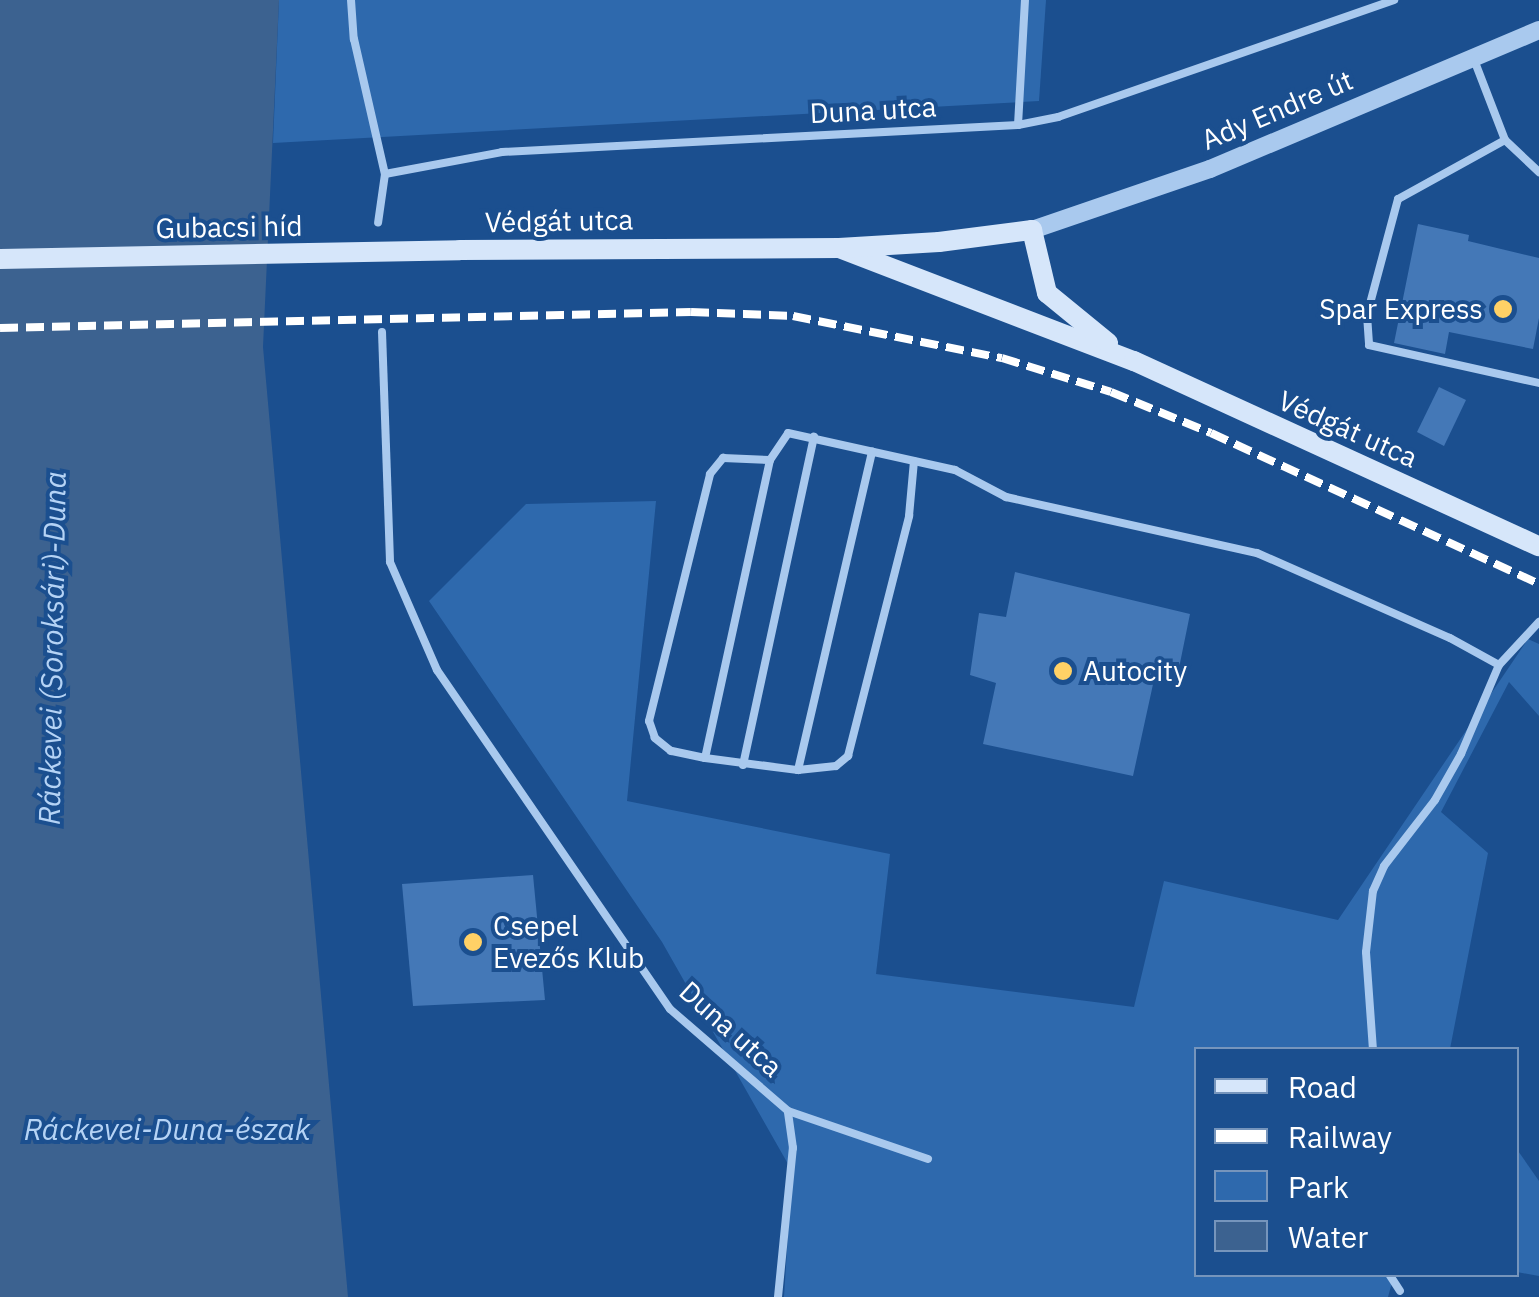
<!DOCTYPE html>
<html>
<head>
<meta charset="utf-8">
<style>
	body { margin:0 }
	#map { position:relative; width:1539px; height:1297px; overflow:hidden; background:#1b4f8f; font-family:"IBM Plex Sans",sans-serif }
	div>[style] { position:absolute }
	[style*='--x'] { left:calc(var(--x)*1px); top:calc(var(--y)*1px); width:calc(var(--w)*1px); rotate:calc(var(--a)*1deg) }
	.green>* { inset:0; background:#2e69ad }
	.water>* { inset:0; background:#3c6290 }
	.building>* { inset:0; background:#4478b7 }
	.service>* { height:8px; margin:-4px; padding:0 4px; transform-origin:4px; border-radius:4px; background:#a9c9ee }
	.tertiary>* { height:18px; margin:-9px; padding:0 9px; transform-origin:9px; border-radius:9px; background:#a9c9ee }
	.secondary>* { height:20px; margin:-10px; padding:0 10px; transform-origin:10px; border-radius:10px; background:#d6e6fa }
	.rail>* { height:8px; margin-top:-4px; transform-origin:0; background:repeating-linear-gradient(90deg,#fff 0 18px,transparent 0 26px) }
	.secondary-bridge>* { height:20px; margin:-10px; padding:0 10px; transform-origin:10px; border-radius:10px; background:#d6e6fa }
	.dots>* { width:28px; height:28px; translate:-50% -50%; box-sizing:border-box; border:5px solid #1b4f8f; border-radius:50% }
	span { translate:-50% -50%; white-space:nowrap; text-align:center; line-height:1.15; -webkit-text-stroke:8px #1b4f8f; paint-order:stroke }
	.street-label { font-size:28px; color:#fff }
	.poi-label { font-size:28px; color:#fff }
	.right { translate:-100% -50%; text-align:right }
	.left { translate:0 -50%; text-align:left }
	.water-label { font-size:30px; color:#b5d3f5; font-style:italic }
	.legend { position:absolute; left:1194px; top:1047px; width:325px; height:230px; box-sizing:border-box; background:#1b4f8f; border:2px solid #7695bc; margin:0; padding:12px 18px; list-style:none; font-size:30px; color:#fff }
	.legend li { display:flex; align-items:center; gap:20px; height:50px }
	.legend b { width:50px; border:2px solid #7695bc }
</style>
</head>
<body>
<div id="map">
	<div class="green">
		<div style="clip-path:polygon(279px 0,1046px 0,1039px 101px,273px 143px)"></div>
		<div style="clip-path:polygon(656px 501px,627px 801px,890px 854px,876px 974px,1134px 1007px,1164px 881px,1338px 920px,1528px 639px,1539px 644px,1539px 716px,1509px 682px,1441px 812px,1488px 853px,1450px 1049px,1196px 1050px,1196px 1274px,1394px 1275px,1388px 1297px,784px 1297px,792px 1171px,662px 942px,429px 601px,526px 504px)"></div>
		<div style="clip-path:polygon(1516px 1148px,1539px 1181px,1539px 1276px,1517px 1272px)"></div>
	</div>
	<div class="water">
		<div style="clip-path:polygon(0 0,279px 0,263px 347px,348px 1297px,0 1297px)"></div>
	</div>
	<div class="building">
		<div style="clip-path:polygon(1418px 224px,1469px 235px,1468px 241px,1539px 258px,1539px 318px,1533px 349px,1449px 332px,1445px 354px,1394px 343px)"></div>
		<div style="clip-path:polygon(1439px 387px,1466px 400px,1444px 446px,1417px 432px)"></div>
		<div style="clip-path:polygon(1015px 572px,1190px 614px,1179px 668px,1157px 666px,1133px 776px,983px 744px,996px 683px,970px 675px,979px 613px,1006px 617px)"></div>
		<div style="clip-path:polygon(533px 875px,545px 1000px,413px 1006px,402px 884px)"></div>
	</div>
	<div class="service">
		<div style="--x:351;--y:0;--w:39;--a:86"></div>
		<div style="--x:354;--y:39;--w:139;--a:77.1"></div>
		<div style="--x:385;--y:174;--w:49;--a:98.1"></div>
		<div style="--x:1473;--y:57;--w:89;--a:68.9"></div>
		<div style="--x:1505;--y:140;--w:47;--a:43.3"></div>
		<div style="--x:1018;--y:125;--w:125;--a:-86.8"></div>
		<div style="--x:1505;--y:140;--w:122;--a:151.1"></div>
		<div style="--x:1398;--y:199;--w:120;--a:105"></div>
		<div style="--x:1367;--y:315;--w:30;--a:86"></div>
		<div style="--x:1369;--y:345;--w:174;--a:12.6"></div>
		<div style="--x:385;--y:174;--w:119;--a:-10.6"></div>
		<div style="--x:502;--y:152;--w:517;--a:-3"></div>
		<div style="--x:1018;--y:125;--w:41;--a:-11.3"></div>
		<div style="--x:1058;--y:117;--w:356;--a:-19.2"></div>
		<div style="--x:382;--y:332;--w:230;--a:88"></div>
		<div style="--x:390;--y:562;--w:118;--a:66.5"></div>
		<div style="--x:437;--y:670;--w:411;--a:55.5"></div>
		<div style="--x:670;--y:1009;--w:156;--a:40.8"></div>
		<div style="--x:788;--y:1111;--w:148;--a:18.9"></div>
		<div style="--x:770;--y:460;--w:305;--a:102.3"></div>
		<div style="--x:705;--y:758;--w:35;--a:-168"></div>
		<div style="--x:671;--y:751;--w:21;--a:-141"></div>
		<div style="--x:655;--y:738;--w:18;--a:-109"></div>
		<div style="--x:649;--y:721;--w:254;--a:-76.1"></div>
		<div style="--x:710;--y:474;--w:21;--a:-51"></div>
		<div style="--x:723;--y:458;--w:47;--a:2.4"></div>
		<div style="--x:770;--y:460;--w:32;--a:-56"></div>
		<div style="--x:788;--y:433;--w:171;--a:12.5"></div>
		<div style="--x:955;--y:470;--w:58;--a:27.9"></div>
		<div style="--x:1006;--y:497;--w:257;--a:12.6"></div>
		<div style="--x:1257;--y:553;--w:211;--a:23.8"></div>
		<div style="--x:1450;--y:638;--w:56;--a:28.9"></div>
		<div style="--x:1499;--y:665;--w:59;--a:-47.1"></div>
		<div style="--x:705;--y:758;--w:94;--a:7.4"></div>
		<div style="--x:798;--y:770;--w:38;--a:-6"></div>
		<div style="--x:836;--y:766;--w:16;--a:-40"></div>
		<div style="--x:848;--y:756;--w:248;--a:-75.7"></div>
		<div style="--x:909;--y:516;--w:55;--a:-84.8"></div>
		<div style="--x:743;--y:765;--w:336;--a:-77.8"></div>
		<div style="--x:798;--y:770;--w:327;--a:-76.9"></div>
		<div style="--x:1373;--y:1050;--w:98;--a:-94.1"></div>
		<div style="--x:1366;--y:952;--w:61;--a:-83.5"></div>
		<div style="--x:1373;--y:891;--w:27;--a:-66"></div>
		<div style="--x:1384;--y:866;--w:83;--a:-52.3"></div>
		<div style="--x:1435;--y:800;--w:53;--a:-60.5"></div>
		<div style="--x:1461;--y:754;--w:97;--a:-66.9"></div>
		<div style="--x:1389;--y:1274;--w:20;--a:57"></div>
		<div style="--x:778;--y:1297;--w:150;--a:-84.3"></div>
		<div style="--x:793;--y:1148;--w:37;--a:-98"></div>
	</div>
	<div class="tertiary">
		<div style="--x:1032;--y:230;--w:188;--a:-18.9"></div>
		<div style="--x:1210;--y:169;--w:357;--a:-22.9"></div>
	</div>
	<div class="secondary">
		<div style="--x:839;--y:248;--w:316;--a:21"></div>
		<div style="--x:1134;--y:361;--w:445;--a:24.6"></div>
		<div style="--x:460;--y:250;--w:379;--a:-0.3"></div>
		<div style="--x:839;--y:248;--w:100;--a:-3.4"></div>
		<div style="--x:939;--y:242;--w:94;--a:-7.4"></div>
		<div style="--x:1032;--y:230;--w:65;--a:76.6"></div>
		<div style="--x:1047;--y:293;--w:79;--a:39.3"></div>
	</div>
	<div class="rail">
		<div style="--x:0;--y:328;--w:691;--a:-1.33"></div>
		<div style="--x:691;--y:312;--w:102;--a:2.2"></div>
		<div style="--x:793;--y:316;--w:213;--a:11.4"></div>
		<div style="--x:1002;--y:358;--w:114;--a:17.3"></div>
		<div style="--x:1111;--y:392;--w:108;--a:22.3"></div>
		<div style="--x:1211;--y:433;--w:361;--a:24.7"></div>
	</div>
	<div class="secondary-bridge">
		<div style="--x:0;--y:259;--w:460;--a:-1.1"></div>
	</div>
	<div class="dots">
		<div style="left:1503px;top:309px;background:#ffd166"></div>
		<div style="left:1063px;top:671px;background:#ffd166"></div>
		<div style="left:473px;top:942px;background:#ffd166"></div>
	</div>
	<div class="street-label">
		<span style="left:873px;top:110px;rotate:-3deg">Duna utca</span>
		<span style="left:1277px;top:110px;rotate:-23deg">Ady Endre út</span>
		<span style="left:559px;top:221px;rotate:-1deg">Védgát utca</span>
		<span style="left:229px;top:227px;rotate:-1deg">Gubacsi híd</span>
		<span style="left:1348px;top:429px;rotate:24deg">Védgát utca</span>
		<span style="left:731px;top:1029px;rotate:42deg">Duna utca</span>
	</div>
	<div class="poi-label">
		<span class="right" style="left:1483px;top:309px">Spar Express</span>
		<span class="left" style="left:1083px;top:671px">Autocity</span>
		<span class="left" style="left:493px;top:942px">Csepel<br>Evezős Klub</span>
	</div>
	<div class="water-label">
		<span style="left:52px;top:648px;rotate:-89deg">Ráckevei (Soroksári)-Duna</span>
		<span style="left:167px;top:1129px">Ráckevei-Duna-észak</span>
	</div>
	<ul class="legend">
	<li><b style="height:12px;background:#d6e6fa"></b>Road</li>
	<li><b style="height:12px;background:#fff"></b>Railway</li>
	<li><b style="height:28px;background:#2e69ad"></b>Park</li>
	<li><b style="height:28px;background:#3c6290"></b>Water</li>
	</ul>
</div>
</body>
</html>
